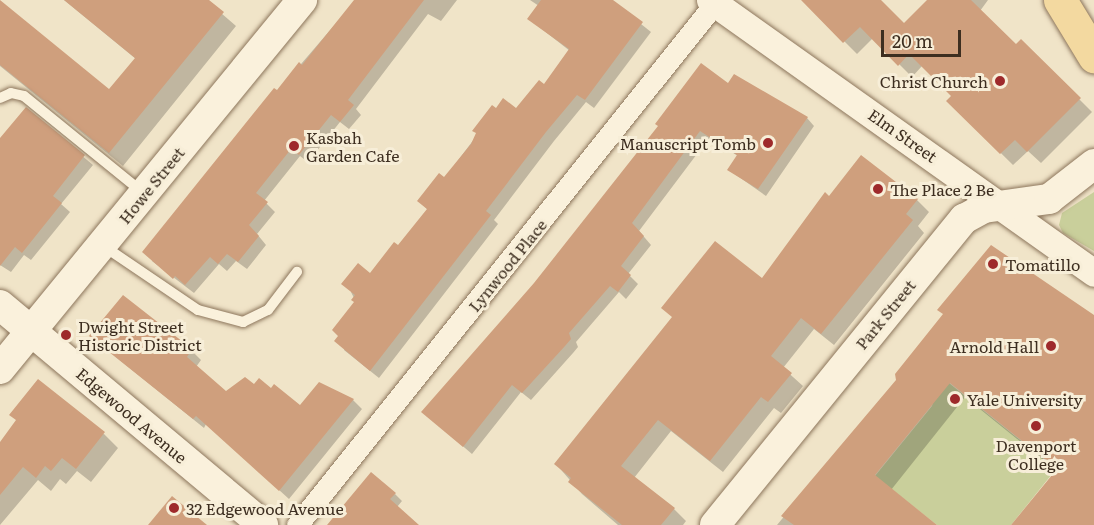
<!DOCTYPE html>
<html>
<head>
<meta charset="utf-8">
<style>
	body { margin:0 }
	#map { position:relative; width:1094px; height:525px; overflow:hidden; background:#f0e4c8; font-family:Literata,serif }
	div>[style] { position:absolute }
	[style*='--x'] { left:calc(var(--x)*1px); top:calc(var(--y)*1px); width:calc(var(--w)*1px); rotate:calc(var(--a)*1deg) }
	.green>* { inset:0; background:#c9cf9b }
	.shadow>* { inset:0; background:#0003 }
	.building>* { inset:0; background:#cf9f7d }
	.roads { filter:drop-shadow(0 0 2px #8d765c) drop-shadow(0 0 2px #8d765c) }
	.service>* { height:10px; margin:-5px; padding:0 5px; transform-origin:5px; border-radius:5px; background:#faf1dc }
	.minor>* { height:21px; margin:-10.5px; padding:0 10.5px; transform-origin:10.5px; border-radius:10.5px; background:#faf1dc }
	.tertiary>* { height:27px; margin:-13.5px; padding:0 13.5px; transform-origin:13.5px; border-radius:13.5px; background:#faf1dc }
	.secondary>* { height:30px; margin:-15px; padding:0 15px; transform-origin:15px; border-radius:15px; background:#faf1dc }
	.primary>* { height:33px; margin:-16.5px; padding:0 16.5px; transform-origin:16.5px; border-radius:16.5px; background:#f3d9a0 }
	.dots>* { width:16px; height:16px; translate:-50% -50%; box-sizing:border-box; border:3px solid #f7eed8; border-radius:50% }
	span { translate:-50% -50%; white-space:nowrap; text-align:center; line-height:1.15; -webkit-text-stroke:6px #f7eed8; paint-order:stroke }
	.poi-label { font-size:16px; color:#3d2e20 }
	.right { translate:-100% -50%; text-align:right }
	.left { translate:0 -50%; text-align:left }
	.street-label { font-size:16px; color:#3d2e20 }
	.scale { position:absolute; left:881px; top:30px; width:80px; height:27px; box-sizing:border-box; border:3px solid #3d2e20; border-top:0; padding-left:8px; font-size:18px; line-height:21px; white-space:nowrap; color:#3d2e20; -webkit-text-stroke:4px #f7eed8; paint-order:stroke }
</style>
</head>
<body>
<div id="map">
	<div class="green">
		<div style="clip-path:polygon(1094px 192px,1094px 251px,1063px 233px,1059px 225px,1062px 213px)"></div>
		<div style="clip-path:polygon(939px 375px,1056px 469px,1011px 525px,937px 525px,875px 476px,932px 406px)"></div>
	</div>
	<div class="shadow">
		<div style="clip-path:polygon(64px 0,206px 0,236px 26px,123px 166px,0 66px,0 3px,109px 91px,136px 59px)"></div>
		<div style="clip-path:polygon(356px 0,457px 0,441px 21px,428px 14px,356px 109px,361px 115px,349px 129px,340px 122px,308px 162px,300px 156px,264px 201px,275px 212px,257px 234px,266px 245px,247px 269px,236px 261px,227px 271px,219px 264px,194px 293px,152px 261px,277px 92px)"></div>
		<div style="clip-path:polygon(530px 0,611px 0,651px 32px,594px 108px,586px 102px,554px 141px,494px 220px,498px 224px,379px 378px,344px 350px,356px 302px,351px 292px,398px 247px,428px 210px,419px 201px,444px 179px,496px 110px,516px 110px,544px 86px,570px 51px,529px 19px,539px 6px)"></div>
		<div style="clip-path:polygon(803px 0,879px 0,904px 25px,929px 0,988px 0,980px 11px,1016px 46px,1021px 41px,1092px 112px,1041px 163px,1028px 151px,1013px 165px,948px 101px,953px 96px,922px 66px,912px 77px,873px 38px,857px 54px)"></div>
		<div style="clip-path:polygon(728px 85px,807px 118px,814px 126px,766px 196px,729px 170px,738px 156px,709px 138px,639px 231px,651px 245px,628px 274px,638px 284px,626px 299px,619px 292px,576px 342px,578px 347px,573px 353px,531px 400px,521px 392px,472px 454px,423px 412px)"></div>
		<div style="clip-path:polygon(26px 109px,93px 165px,61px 204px,70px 212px,31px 260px,24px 255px,11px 272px,0 265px,0 143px)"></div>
		<div style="clip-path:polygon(830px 198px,917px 200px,929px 212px,918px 226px,924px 233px,834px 345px,814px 329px,783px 368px,803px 386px,781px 413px,774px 408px,723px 472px,671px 431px,634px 478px,674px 509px,686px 521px,683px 525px,618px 525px,582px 494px,556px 464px,762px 281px)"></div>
		<div style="clip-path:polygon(123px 297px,191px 350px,201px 360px,196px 367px,226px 393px,254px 386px,271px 390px,300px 408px,353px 400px,362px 409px,289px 499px,206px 424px,204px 428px,101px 345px)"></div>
		<div style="clip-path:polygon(1094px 320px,1094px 525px,1013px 525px,1057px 471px,965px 397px,891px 490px,935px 525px,777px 525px,897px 380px)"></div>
		<div style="clip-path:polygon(104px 434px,118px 448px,91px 482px,77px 471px,66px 484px,60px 479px,51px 491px,38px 480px,0 525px,0 445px)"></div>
		<div style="clip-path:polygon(395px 494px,402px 501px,397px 507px,417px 525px,329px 525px)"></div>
	</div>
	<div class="building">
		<div style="clip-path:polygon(0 0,109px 89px,135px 58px,64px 0,209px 0,224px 12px,109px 153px,0 65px)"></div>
		<div style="clip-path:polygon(354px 0,424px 0,348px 100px,354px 105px,340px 122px,331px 115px,299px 155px,291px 149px,256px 193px,268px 202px,249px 225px,259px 236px,238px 262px,227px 254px,218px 264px,210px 257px,185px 285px,175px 276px,173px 279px,142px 252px,274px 88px,277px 90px,299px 62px,302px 65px)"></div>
		<div style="clip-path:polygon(541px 0,613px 0,643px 22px,585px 100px,577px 95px,546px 132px,486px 211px,491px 215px,370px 371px,334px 341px,338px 336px,332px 330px,354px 302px,351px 300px,355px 295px,341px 284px,358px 263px,370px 273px,394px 242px,398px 245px,427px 209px,417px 201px,439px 173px,444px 177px,471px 144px,476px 133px,472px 131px,492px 105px,496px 108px,503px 98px,516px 108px,539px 80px,544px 84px,569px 49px,527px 19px)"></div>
		<div style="clip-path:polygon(801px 0,881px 0,904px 23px,927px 0,971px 0,1016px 44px,1021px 39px,1081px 98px,1027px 152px,1015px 140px,1000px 154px,946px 101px,951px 96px,909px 54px,898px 66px,860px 27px,843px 43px)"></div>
		<div style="clip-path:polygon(701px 63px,728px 83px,734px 74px,808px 117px,758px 189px,727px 170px,737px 155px,700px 131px,632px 223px,644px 236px,621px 266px,631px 275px,618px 292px,610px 286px,569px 333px,571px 339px,565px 346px,522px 393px,512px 385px,463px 447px,421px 412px,534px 283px,658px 126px,655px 124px)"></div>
		<div style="clip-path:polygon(26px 107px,85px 155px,53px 196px,62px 203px,22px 253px,15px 247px,0 266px,0 138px)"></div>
		<div style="clip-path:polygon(861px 155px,918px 199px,906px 214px,913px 220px,821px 334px,801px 318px,771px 356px,792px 373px,768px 402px,761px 397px,710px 461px,658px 420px,621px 466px,675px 508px,661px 525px,622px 525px,568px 482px,571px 478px,554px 464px,672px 317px,661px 308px,715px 241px,762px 278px,825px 192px,829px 196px)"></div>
		<div style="clip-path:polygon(991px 245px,1094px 315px,1094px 525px,1011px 525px,1057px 469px,950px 383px,875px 475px,937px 525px,794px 525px,781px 516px,896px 380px,895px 374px,943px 314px,937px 310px)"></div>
		<div style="clip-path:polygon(123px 295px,192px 349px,187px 357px,226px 391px,245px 377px,254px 384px,259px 378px,271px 388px,274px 384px,300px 405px,319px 382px,354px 399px,279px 491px,196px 416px,193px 419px,89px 336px)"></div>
		<div style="clip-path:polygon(38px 379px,105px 432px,76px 469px,62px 458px,51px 471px,45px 466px,36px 478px,23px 467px,0 495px,0 442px,16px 420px,9px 415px)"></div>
		<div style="clip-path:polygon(371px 472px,396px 493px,390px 499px,419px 525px,327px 525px)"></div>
		<div style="clip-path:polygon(172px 496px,207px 525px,148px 525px)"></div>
	</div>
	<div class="roads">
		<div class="service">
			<div style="--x:0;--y:98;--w:12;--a:-24"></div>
			<div style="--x:11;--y:93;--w:13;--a:13"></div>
			<div style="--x:24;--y:96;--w:152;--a:39.1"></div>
			<div style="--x:102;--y:245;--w:116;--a:34.1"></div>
			<div style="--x:198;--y:310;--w:47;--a:14.9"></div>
			<div style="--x:243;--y:322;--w:28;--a:-26"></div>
			<div style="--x:268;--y:310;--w:48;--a:-52.7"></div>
		</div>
		<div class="minor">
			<div style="--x:297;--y:525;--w:669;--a:-51.31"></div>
		</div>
		<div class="tertiary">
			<div style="--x:710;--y:0;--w:471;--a:35.4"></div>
		</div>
		<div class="secondary">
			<div style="--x:0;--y:305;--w:343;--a:39.9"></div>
			<div style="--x:0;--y:369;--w:477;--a:-50.7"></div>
			<div style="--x:715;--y:525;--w:395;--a:-50.9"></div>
			<div style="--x:964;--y:219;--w:23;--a:-29"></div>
			<div style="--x:984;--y:208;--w:66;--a:-7.9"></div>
			<div style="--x:1049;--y:199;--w:57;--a:-37.9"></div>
		</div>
		<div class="primary">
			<div style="--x:1060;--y:0;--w:66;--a:58.7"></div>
		</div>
	</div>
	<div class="dots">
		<div style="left:1000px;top:81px;background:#9e2a2b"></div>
		<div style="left:768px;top:143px;background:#9e2a2b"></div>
		<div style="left:294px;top:146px;background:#9e2a2b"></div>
		<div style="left:878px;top:189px;background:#9e2a2b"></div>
		<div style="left:993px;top:264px;background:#9e2a2b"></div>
		<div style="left:66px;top:335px;background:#9e2a2b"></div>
		<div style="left:1051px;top:346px;background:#9e2a2b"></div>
		<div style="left:955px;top:399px;background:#9e2a2b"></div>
		<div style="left:1036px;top:426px;background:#9e2a2b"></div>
		<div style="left:174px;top:508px;background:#9e2a2b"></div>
	</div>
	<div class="poi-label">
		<span class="right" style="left:988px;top:81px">Christ Church</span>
		<span class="left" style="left:306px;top:146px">Kasbah<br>Garden Cafe</span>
		<span class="right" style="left:756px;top:143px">Manuscript Tomb</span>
		<span class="left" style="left:890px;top:189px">The Place 2 Be</span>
		<span class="left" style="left:1005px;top:264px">Tomatillo</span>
		<span class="left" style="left:78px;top:335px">Dwight Street<br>Historic District</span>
		<span class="right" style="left:1039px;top:346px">Arnold Hall</span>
		<span class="left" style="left:967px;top:399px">Yale University</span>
		<span style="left:1036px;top:454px">Davenport<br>College</span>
		<span class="left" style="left:186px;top:508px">32 Edgewood Avenue</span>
	</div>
	<div class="street-label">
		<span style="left:903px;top:135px;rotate:35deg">Elm Street</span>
		<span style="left:151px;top:185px;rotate:-51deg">Howe Street</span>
		<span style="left:507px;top:265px;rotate:-51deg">Lynwood Place</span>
		<span style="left:885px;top:314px;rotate:-51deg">Park Street</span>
		<span style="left:132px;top:415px;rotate:40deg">Edgewood Avenue</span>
	</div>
	<div class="scale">20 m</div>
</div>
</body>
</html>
